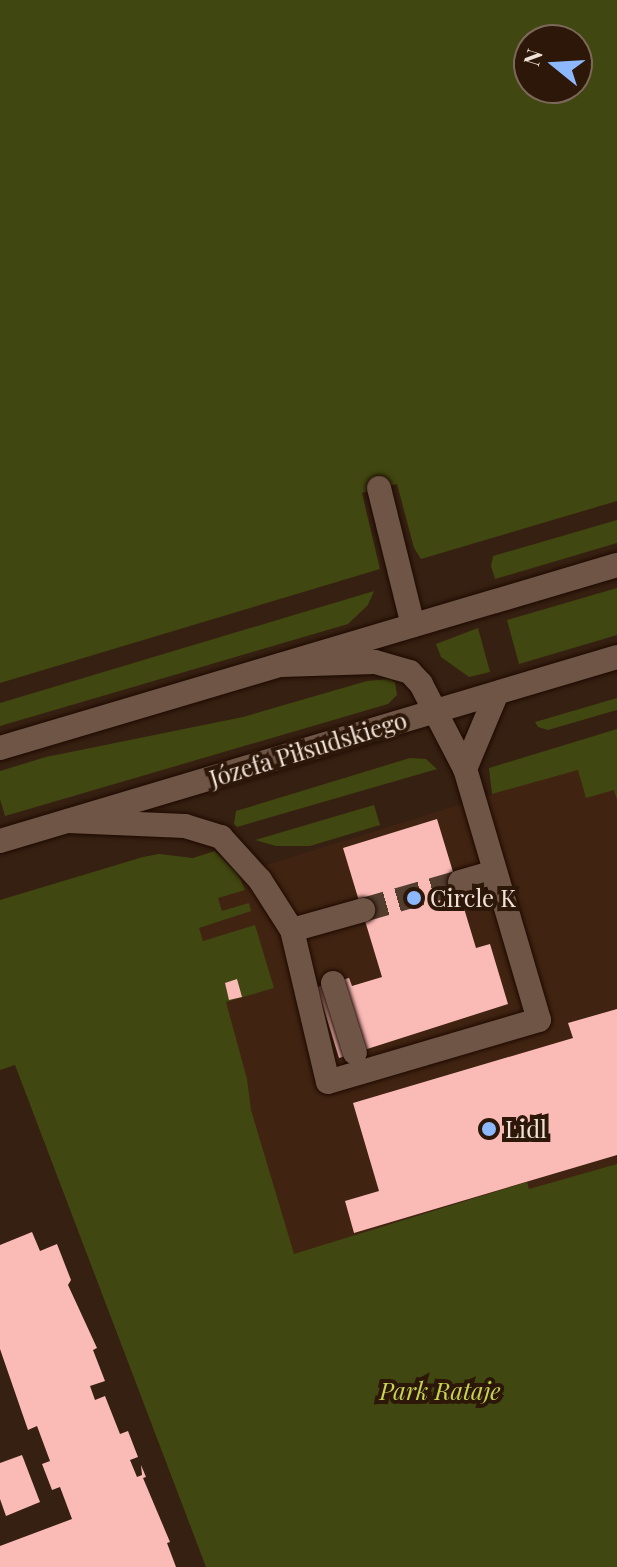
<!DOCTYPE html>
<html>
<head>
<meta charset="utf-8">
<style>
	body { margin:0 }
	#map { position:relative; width:617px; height:1567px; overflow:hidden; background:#362011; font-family:"Playfair Display",serif }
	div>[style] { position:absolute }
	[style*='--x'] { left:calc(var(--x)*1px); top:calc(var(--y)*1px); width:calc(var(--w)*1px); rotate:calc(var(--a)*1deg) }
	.built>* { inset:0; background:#402411 }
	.green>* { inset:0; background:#414710 }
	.building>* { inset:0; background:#fabab6 }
	.minor-tunnel>* { height:24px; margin-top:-12px; transform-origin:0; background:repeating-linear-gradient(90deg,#523d2f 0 24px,transparent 0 36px) }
	.roads { filter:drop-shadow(0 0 2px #1d0900) drop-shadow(0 0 2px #1d0900) }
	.minor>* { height:24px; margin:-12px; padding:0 12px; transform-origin:12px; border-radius:12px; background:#6e5545 }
	.dots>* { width:22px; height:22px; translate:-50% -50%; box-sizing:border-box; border:4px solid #2c1708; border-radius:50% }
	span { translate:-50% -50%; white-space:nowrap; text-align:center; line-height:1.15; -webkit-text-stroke:8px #2c1708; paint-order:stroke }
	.street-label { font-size:24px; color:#f1e2d8 }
	.poi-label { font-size:24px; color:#f1e2d8 }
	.left { translate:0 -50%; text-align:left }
	.park-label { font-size:24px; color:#c5d451; font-style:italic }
	.north { position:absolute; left:513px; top:24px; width:80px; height:80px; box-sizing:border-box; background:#2c1708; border:2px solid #7b685b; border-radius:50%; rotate:288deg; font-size:22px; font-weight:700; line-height:32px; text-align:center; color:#f1e2d8 }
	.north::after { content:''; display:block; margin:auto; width:28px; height:36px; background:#8eb8fd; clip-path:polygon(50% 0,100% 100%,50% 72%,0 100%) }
</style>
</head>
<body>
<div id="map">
	<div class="built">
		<div style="clip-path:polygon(612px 757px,617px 775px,617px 1188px,288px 1282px,142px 904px)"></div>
	</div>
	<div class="green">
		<div style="clip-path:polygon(evenodd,0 0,617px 0,617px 501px,421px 559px,414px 548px,397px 484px,362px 493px,380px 569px,0 683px,0 0,529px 40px,577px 40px,577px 88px,529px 88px,529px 40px)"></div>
		<div style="clip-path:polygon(617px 520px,617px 543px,495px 579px,491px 566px,493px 556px)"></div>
		<div style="clip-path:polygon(617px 588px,617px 635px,519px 664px,507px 620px)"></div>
		<div style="clip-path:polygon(374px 591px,368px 605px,348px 624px,0 726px,0 703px)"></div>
		<div style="clip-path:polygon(478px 628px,490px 672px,469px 677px,441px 657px,436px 644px)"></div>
		<div style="clip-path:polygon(389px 679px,395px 682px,397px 695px,388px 704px,5px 816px,0 799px,0 771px,46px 757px,243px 717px,367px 681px)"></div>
		<div style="clip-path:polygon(617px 698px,617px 710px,548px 730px,538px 727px,535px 722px)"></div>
		<div style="clip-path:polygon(617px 729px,617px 800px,614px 790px,586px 798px,578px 770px,492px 794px,489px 768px)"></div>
		<div style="clip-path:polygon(410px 758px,426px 759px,437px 769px,237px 827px,234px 824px,236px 811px)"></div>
		<div style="clip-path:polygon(374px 805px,380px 825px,310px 846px,276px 846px,255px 840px)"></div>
		<div style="clip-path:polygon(215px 851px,238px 874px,245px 890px,218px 898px,222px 911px,249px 903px,251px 911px,199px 928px,203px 941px,255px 925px,274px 988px,226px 1002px,247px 1079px,251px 1110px,294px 1254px,527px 1182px,529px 1189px,617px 1164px,617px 1567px,206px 1567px,15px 1065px,0 1070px,0 900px,143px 857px,159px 854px,193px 858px)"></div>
	</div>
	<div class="building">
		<div style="clip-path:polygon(437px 819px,476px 948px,490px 944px,508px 1004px,339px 1058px,317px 987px,349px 978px,352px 986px,382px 977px,343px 848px)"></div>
		<div style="clip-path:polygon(237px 979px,242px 997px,229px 1000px,225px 983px)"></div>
		<div style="clip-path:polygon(617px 1009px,617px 1155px,354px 1233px,345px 1201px,379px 1191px,353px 1103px,573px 1038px,568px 1023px)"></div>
		<div style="clip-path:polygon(32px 1232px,40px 1251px,57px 1244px,71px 1280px,68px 1285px,97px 1348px,93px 1350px,105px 1381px,90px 1386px,95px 1400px,105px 1396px,120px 1434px,128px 1431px,138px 1457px,130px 1460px,137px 1477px,142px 1475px,141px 1465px,146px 1477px,143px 1478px,170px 1542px,167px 1543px,176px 1567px,0 1567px,0 1546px,72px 1519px,60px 1487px,52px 1490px,42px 1464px,50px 1461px,37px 1426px,28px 1430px,0 1349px,0 1245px)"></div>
		<div style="clip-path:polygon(22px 1455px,40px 1502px,6px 1516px,0 1499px,0 1463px)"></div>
	</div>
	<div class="minor-tunnel">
		<div style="--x:363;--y:910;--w:101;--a:-16.1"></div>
	</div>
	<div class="roads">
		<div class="minor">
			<div style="--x:379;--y:488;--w:141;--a:76.1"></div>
			<div style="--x:0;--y:748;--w:644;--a:-16.52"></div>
			<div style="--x:465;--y:769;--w:82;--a:-67.2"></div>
			<div style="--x:68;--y:821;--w:117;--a:2.4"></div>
			<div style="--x:185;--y:826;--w:38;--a:17"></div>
			<div style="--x:221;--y:837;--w:58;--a:47.8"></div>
			<div style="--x:260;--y:880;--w:59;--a:57.4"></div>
			<div style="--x:292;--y:930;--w:156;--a:76.7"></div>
			<div style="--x:328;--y:1082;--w:220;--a:-16.4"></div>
			<div style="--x:539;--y:1020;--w:262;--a:-106.4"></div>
			<div style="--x:465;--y:769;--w:96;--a:-117.4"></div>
			<div style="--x:421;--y:684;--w:16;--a:-133"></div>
			<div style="--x:410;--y:672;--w:37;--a:-164"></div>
			<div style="--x:374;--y:662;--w:93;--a:178.2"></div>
			<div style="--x:0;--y:841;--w:644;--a:-16.61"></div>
			<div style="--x:460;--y:882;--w:36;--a:-16"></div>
			<div style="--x:292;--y:930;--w:74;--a:-15.7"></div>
			<div style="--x:333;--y:983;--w:73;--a:72.6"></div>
		</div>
	</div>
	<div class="dots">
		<div style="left:414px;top:898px;background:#8eb8fd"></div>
		<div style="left:489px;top:1129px;background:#8eb8fd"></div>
	</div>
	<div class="street-label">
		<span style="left:308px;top:749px;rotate:-17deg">Józefa Piłsudskiego</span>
	</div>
	<div class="poi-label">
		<span class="left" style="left:430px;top:898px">Circle K</span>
		<span class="left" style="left:505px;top:1129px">Lidl</span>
	</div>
	<div class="park-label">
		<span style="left:440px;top:1391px">Park Rataje</span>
	</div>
	<div class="north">N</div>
</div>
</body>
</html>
